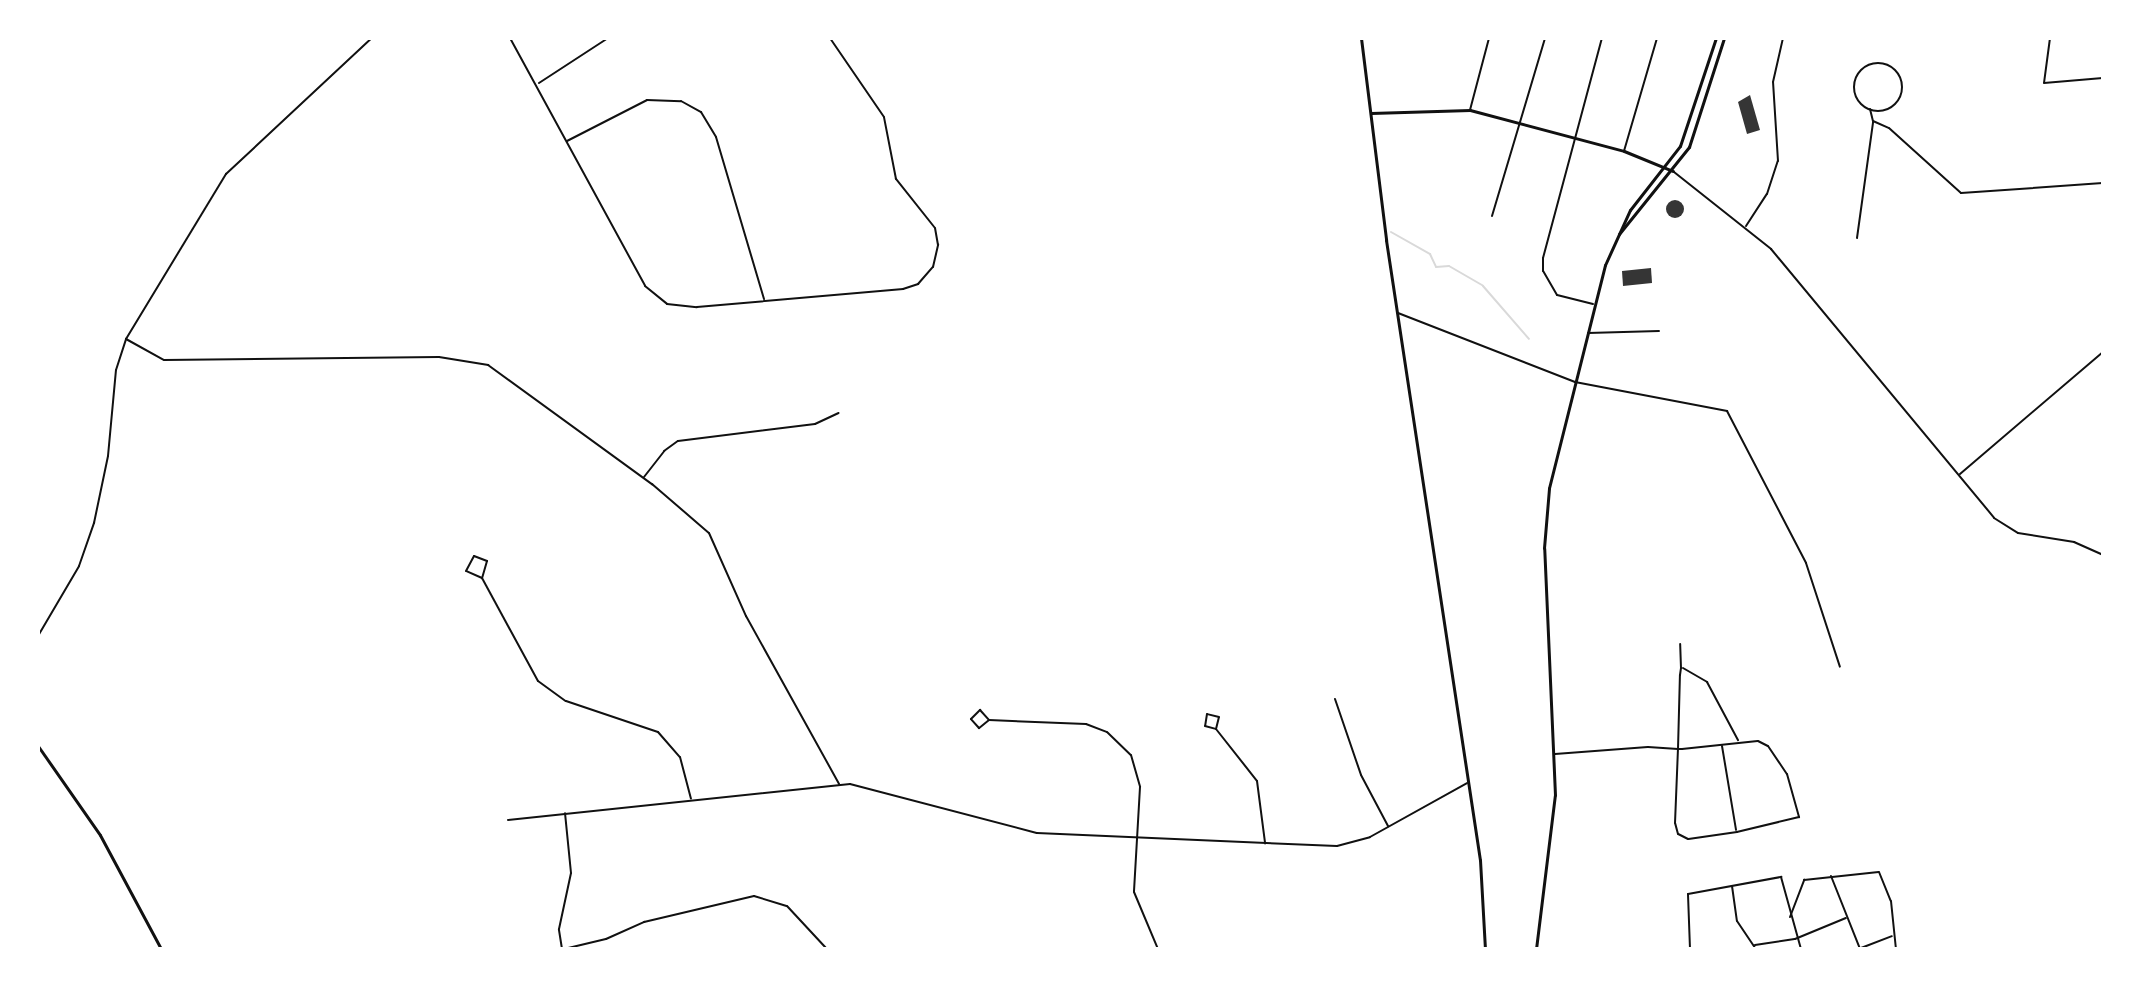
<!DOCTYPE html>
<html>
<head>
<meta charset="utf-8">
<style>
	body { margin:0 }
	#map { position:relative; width:2141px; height:987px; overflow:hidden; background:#fff; font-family:Jost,sans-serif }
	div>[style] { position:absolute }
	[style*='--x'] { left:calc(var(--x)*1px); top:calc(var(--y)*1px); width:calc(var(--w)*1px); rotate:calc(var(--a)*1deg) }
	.stream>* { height:2px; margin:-1px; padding:0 1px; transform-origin:1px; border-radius:1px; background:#d9d9d9 }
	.building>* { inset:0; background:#353535 }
	.round { border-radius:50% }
	.minor>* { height:2px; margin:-1px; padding:0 1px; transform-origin:1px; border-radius:1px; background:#111 }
	.minor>.ring { margin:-1px; padding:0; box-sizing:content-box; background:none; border:2px solid #111; border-radius:50% }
	.tertiary>* { height:3px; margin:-1.5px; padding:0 1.5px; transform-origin:1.5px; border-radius:1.5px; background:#111 }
	.secondary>* { height:3px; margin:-1.5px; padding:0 1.5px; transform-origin:1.5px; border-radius:1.5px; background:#111 }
	.primary>* { height:3px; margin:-1.5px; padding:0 1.5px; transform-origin:1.5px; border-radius:1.5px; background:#111 }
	span { translate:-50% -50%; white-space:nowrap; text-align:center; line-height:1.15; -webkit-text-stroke:8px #fff; paint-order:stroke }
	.frame { position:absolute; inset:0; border:40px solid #fff; pointer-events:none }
</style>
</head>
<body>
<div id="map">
	<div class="stream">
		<div style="--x:1391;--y:232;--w:45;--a:29.4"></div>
		<div style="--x:1430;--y:254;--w:14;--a:65"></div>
		<div style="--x:1436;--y:267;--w:13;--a:-4"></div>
		<div style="--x:1449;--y:266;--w:39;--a:30"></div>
		<div style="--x:1483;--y:286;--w:70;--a:49"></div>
	</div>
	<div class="building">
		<div style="clip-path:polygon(1750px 95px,1760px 130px,1747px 134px,1738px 102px)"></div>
		<div class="round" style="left:1666px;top:200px;width:18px;height:18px"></div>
		<div style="clip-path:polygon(1651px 268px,1652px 283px,1623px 286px,1622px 271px)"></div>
	</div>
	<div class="minor">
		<div style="--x:510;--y:38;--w:282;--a:61.4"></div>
		<div style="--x:645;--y:286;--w:28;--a:39"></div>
		<div style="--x:667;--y:304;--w:30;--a:6"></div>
		<div style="--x:697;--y:307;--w:207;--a:-5"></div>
		<div style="--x:903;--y:289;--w:16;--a:-18"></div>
		<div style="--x:918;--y:284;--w:23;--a:-49"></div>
		<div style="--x:933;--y:267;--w:23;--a:-77"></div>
		<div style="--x:938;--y:245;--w:17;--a:-100"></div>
		<div style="--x:935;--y:228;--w:63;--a:-128.5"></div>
		<div style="--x:896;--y:179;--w:63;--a:-101"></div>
		<div style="--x:884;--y:117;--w:96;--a:-124.4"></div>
		<div style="--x:2050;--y:38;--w:45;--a:97.6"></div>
		<div style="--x:2044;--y:83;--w:59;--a:-4.8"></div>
		<div class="ring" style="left:1854px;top:63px;width:46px;height:46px"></div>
		<div style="--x:539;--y:83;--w:82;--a:-33.1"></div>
		<div style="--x:1870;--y:109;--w:12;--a:76"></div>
		<div style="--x:1873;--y:121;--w:17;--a:24"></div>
		<div style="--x:1889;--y:128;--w:97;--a:42.1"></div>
		<div style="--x:1961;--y:193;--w:142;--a:-4"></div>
		<div style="--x:1470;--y:110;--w:74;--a:-75.2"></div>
		<div style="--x:567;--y:141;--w:90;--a:-27.1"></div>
		<div style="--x:647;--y:100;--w:34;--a:2"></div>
		<div style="--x:681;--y:101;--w:23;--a:29"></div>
		<div style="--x:701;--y:112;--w:29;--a:59"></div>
		<div style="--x:716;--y:137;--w:169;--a:73.5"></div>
		<div style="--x:1624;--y:151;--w:118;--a:-73.7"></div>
		<div style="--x:1674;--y:172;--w:124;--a:38.4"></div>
		<div style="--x:1771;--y:249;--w:349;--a:50.3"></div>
		<div style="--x:1994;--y:518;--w:28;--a:32"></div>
		<div style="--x:2018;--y:533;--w:57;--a:9.1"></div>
		<div style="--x:2074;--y:542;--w:32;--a:24"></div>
		<div style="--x:1492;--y:216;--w:186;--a:-73.4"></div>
		<div style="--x:1746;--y:226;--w:38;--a:-57"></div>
		<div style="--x:1767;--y:194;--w:35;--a:-72"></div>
		<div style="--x:1778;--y:161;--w:79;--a:-93.6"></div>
		<div style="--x:1773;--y:82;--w:45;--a:-77.2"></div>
		<div style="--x:1857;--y:238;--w:117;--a:-82.1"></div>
		<div style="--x:1593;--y:304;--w:37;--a:-166"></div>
		<div style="--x:1557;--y:295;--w:28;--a:-120"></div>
		<div style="--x:1543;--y:271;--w:13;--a:-90"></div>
		<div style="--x:1543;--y:258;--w:228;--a:-75"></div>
		<div style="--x:1398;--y:313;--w:190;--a:21.3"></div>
		<div style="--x:1575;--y:382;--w:155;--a:10.8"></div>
		<div style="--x:1727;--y:411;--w:171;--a:62.5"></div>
		<div style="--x:1806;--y:563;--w:109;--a:71.9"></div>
		<div style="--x:1588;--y:333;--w:71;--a:-1.6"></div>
		<div style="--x:126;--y:339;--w:43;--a:28.9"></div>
		<div style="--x:164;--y:360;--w:275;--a:-0.6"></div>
		<div style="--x:439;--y:357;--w:50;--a:9.3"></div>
		<div style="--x:488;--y:365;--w:203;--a:36"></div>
		<div style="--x:652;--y:484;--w:75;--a:40.7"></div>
		<div style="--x:709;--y:533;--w:91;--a:66"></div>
		<div style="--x:746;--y:616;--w:192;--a:61"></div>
		<div style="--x:1960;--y:474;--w:188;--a:-40.5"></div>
		<div style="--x:644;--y:477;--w:33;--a:-52"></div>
		<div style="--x:664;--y:451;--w:17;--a:-36"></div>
		<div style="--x:678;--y:441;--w:138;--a:-7.1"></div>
		<div style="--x:815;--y:424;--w:26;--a:-25"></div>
		<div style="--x:482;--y:578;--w:17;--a:-156"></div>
		<div style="--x:466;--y:571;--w:17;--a:-62"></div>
		<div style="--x:474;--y:556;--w:14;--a:21"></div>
		<div style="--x:487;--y:561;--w:18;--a:106"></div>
		<div style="--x:482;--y:578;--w:117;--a:61.5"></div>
		<div style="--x:538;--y:681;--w:34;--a:36"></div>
		<div style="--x:566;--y:701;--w:97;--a:18.6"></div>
		<div style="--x:658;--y:732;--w:33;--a:49"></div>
		<div style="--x:680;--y:757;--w:43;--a:75.3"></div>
		<div style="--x:38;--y:636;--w:81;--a:-59.6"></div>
		<div style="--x:79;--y:566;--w:46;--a:-70.8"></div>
		<div style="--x:94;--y:523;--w:68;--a:-78.2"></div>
		<div style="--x:108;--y:456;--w:86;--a:-84.7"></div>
		<div style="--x:116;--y:370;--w:33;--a:-72"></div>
		<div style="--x:126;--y:339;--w:193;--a:-58.8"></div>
		<div style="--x:226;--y:174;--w:200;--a:-43"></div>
		<div style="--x:1683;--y:668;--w:28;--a:30"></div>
		<div style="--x:1707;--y:682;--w:66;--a:61.9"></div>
		<div style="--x:1335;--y:699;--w:80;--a:71.1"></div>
		<div style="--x:1361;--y:775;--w:58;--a:62.1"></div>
		<div style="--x:989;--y:720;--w:13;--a:141"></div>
		<div style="--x:979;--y:728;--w:12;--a:-132"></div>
		<div style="--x:971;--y:719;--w:13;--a:-45"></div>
		<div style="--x:980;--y:710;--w:13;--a:48"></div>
		<div style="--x:989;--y:720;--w:97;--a:2.4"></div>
		<div style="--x:1086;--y:724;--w:22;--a:21"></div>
		<div style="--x:1107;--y:732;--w:33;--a:44"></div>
		<div style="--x:1131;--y:755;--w:33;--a:74"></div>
		<div style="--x:1140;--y:787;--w:105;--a:93.3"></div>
		<div style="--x:1134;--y:892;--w:62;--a:67.2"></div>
		<div style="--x:1216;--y:729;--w:12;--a:-76"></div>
		<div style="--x:1219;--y:717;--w:12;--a:-166"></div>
		<div style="--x:1207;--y:714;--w:12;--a:99"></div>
		<div style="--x:1205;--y:726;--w:11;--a:15"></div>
		<div style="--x:1216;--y:729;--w:66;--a:51.7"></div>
		<div style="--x:1257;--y:781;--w:63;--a:82.6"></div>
		<div style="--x:1722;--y:746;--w:85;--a:80.5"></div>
		<div style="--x:1555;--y:754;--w:93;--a:-4.3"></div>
		<div style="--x:1648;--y:747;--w:30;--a:4"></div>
		<div style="--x:1678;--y:749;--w:4;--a:0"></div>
		<div style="--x:1682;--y:749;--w:76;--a:-6"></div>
		<div style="--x:1758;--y:741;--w:11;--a:27"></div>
		<div style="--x:1768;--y:746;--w:34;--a:56"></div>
		<div style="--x:1787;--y:774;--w:45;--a:74.4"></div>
		<div style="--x:1799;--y:817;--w:64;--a:166.4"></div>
		<div style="--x:1737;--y:832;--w:49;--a:171.9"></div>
		<div style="--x:1688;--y:839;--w:11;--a:-153"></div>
		<div style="--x:1678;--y:834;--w:11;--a:-105"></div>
		<div style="--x:1675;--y:823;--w:74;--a:-87.7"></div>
		<div style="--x:1678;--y:749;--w:74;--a:-88.5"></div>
		<div style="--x:1680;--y:675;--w:7;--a:-82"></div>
		<div style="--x:1681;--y:668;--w:24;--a:-92"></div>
		<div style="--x:508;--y:820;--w:344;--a:-6"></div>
		<div style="--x:850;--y:784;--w:193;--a:14.7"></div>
		<div style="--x:1037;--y:833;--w:300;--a:2.5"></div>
		<div style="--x:1337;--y:846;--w:34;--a:-15"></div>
		<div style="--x:1370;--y:837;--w:111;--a:-29.1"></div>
		<div style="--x:1831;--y:876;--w:79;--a:68.3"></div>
		<div style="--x:1732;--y:886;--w:35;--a:82"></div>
		<div style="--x:1737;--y:921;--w:34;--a:56"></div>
		<div style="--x:1790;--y:917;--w:40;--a:-69"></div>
		<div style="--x:1804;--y:880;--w:75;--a:-6.1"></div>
		<div style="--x:1879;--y:872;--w:31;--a:68"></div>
		<div style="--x:1891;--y:901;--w:48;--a:84.1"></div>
		<div style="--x:1755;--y:945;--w:40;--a:-8.5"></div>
		<div style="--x:1795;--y:939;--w:55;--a:-22.4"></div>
		<div style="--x:1861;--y:948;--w:33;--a:-21"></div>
		<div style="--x:562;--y:949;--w:20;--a:-99"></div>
		<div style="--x:559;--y:929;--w:57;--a:-77.9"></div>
		<div style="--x:571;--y:873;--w:60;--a:-95.7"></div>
		<div style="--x:564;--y:949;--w:43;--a:-13.4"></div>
		<div style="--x:606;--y:939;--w:42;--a:-24.1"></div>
		<div style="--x:644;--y:922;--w:113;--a:-13.3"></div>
		<div style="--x:754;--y:896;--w:34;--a:17"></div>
		<div style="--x:787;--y:906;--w:59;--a:47.1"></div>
		<div style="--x:1690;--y:949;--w:55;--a:-92.1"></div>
		<div style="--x:1688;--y:894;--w:95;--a:-10.4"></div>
		<div style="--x:1781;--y:877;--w:75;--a:74.5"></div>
	</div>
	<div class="tertiary">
		<div style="--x:1371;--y:113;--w:99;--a:-1.7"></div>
		<div style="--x:1470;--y:110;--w:159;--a:14.9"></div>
		<div style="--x:1624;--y:151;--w:53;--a:22.2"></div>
	</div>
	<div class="secondary">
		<div style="--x:1361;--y:38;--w:204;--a:82.9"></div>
		<div style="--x:1386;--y:240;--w:627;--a:81.38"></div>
		<div style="--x:1480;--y:860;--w:89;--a:86.8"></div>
	</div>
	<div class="primary">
		<div style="--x:1619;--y:234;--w:112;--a:-51.2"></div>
		<div style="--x:1689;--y:147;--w:114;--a:-72.2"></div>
		<div style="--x:38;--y:746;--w:108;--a:55.1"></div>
		<div style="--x:100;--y:835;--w:129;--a:61.8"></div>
		<div style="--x:1536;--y:949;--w:155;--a:-83"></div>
		<div style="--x:1555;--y:795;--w:247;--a:-92.5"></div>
		<div style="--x:1544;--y:548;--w:60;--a:-85.2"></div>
		<div style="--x:1549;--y:488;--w:230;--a:-75.9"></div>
		<div style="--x:1605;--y:265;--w:60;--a:-65.6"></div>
		<div style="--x:1630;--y:210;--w:81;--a:-52"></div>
		<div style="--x:1680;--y:146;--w:114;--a:-71.6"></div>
	</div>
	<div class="frame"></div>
</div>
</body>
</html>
